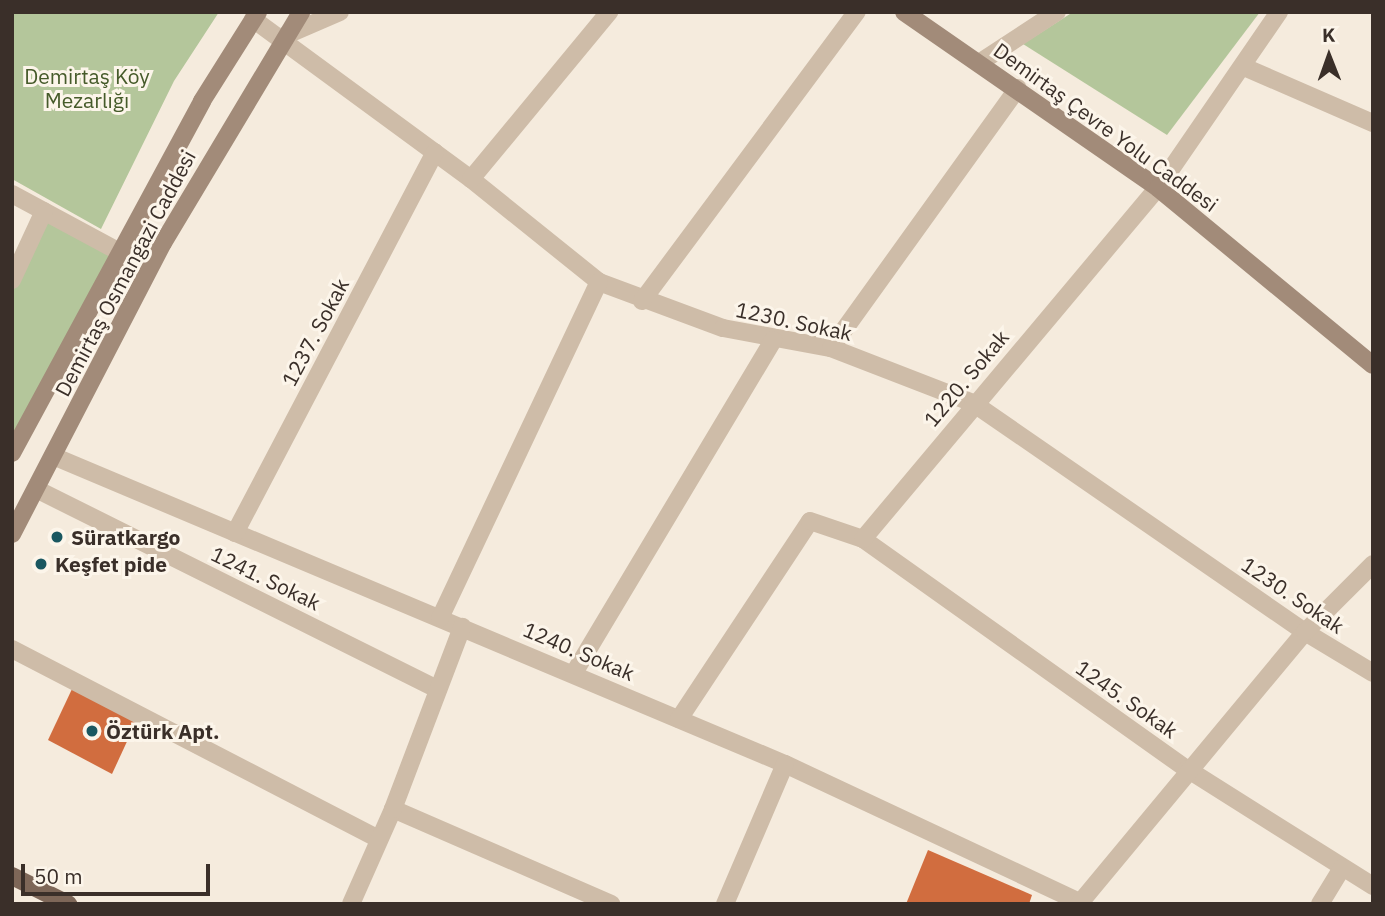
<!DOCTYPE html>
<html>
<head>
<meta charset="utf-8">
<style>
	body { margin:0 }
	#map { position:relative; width:1385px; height:916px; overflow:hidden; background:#f5ebdd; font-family:"IBM Plex Sans",sans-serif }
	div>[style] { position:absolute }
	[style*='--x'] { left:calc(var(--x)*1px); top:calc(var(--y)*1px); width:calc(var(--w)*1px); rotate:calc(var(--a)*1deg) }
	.green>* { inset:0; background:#b4c69b }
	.building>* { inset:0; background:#d16d3f }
	.street>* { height:18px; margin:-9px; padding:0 9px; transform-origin:9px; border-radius:9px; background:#cebca8 }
	.secondary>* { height:18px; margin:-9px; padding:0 9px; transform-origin:9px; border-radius:9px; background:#a28b79 }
	.primary>* { height:18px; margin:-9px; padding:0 9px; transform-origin:9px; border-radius:9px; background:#7e6758 }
	.dots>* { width:19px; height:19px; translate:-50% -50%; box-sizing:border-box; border:4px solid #fcf5ea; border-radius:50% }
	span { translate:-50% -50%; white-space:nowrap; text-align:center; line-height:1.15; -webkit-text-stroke:6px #fcf5ea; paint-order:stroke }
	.park-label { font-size:21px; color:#465b2a }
	.street-label { font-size:21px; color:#3a2f29 }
	.poi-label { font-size:21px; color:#3a2f29; font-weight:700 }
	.left { translate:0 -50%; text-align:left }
	.frame { position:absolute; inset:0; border:14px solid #3a2f29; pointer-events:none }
	.north { position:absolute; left:1294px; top:21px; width:70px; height:70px; -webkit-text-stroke:5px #fcf5ea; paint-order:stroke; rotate:359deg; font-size:19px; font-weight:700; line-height:28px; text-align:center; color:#3a2f29 }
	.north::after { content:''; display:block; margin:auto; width:24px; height:32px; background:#3a2f29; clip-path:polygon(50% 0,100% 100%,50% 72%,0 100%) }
	.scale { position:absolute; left:21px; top:864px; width:189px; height:32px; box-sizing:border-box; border:4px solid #3a2f29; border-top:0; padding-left:9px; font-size:21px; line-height:24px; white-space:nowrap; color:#3a2f29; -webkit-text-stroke:5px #fcf5ea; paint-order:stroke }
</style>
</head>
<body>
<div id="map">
	<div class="green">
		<div style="clip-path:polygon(12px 12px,219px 12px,174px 81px,101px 229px,12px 179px)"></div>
		<div style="clip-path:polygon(1073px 12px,1260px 12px,1167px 135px,1023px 44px)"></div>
		<div style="clip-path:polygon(44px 211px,118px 251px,12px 451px,12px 280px)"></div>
	</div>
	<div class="building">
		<div style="clip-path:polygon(72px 689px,136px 722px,112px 774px,48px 740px)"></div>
		<div style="clip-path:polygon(928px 850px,1032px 895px,1029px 904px,906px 904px)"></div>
	</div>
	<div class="street">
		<div style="--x:253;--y:19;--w:270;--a:36.3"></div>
		<div style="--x:471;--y:179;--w:164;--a:38.8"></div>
		<div style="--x:599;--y:282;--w:132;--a:20.4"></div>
		<div style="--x:723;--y:328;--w:110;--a:10.5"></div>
		<div style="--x:831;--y:348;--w:152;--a:21.2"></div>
		<div style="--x:973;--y:403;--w:403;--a:34.6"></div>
		<div style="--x:1305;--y:632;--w:79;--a:31.1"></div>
		<div style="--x:282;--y:37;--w:63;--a:-23.3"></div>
		<div style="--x:979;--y:63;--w:93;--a:-33.2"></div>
		<div style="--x:1244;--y:67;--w:141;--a:23.5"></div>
		<div style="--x:471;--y:179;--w:217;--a:-50.4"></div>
		<div style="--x:12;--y:194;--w:120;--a:28.3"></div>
		<div style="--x:12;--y:280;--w:76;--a:-65.1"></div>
		<div style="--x:642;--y:301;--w:360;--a:-53.4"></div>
		<div style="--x:831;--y:348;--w:320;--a:-54.3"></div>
		<div style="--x:53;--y:456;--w:794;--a:22.82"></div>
		<div style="--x:785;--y:764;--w:326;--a:25.1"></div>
		<div style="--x:36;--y:489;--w:449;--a:26.5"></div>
		<div style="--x:235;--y:533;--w:430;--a:-62.3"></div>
		<div style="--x:863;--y:539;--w:397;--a:35.4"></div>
		<div style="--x:1187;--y:769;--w:220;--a:32.2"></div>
		<div style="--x:440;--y:618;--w:372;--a:-64.7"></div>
		<div style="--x:12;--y:649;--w:413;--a:27.4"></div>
		<div style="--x:574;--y:673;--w:388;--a:-59.1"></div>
		<div style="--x:679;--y:719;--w:237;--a:-56.5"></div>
		<div style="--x:810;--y:521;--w:56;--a:18.8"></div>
		<div style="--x:863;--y:539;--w:459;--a:-50"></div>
		<div style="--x:1158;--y:188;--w:214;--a:-55.5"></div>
		<div style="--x:393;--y:809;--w:238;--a:23.5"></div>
		<div style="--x:351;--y:904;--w:104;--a:-66.1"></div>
		<div style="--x:393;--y:809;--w:195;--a:-69.2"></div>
		<div style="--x:725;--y:904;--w:152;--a:-66.8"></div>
		<div style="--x:1079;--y:904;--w:354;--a:-50.3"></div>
		<div style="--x:1305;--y:632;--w:96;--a:-45"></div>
		<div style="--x:1320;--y:904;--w:42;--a:-58.6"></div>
	</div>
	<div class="secondary">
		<div style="--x:904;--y:12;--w:309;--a:34.7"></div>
		<div style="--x:1158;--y:188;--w:278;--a:39.5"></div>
		<div style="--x:12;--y:453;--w:400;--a:-61.6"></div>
		<div style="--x:202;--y:101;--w:105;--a:-57.8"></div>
		<div style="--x:12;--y:534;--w:328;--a:-62.6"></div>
		<div style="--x:163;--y:243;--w:269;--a:-59.1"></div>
	</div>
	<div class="primary">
		<div style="--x:12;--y:876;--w:63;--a:26.6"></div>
	</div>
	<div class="dots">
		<div style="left:57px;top:537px;background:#1a5760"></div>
		<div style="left:41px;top:564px;background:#1a5760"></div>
		<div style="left:92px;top:731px;background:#1a5760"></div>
	</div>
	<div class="park-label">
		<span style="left:87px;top:88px">Demirtaş Köy<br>Mezarlığı</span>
	</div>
	<div class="street-label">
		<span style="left:1106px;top:127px;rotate:36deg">Demirtaş Çevre Yolu Caddesi</span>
		<span style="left:125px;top:273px;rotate:-62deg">Demirtaş Osmangazi Caddesi</span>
		<span style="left:794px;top:321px;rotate:12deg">1230. Sokak</span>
		<span style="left:315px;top:332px;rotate:-62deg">1237. Sokak</span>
		<span style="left:966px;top:378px;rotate:-50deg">1220. Sokak</span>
		<span style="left:266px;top:578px;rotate:26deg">1241. Sokak</span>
		<span style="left:1293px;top:595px;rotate:34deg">1230. Sokak</span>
		<span style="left:579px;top:651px;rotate:23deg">1240. Sokak</span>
		<span style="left:1127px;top:699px;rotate:35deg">1245. Sokak</span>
	</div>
	<div class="poi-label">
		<span class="left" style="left:71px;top:537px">Süratkargo</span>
		<span class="left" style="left:55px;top:564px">Keşfet pide</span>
		<span class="left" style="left:106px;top:731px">Öztürk Apt.</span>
	</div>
	<div class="frame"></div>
	<div class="north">K</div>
	<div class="scale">50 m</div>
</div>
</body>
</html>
